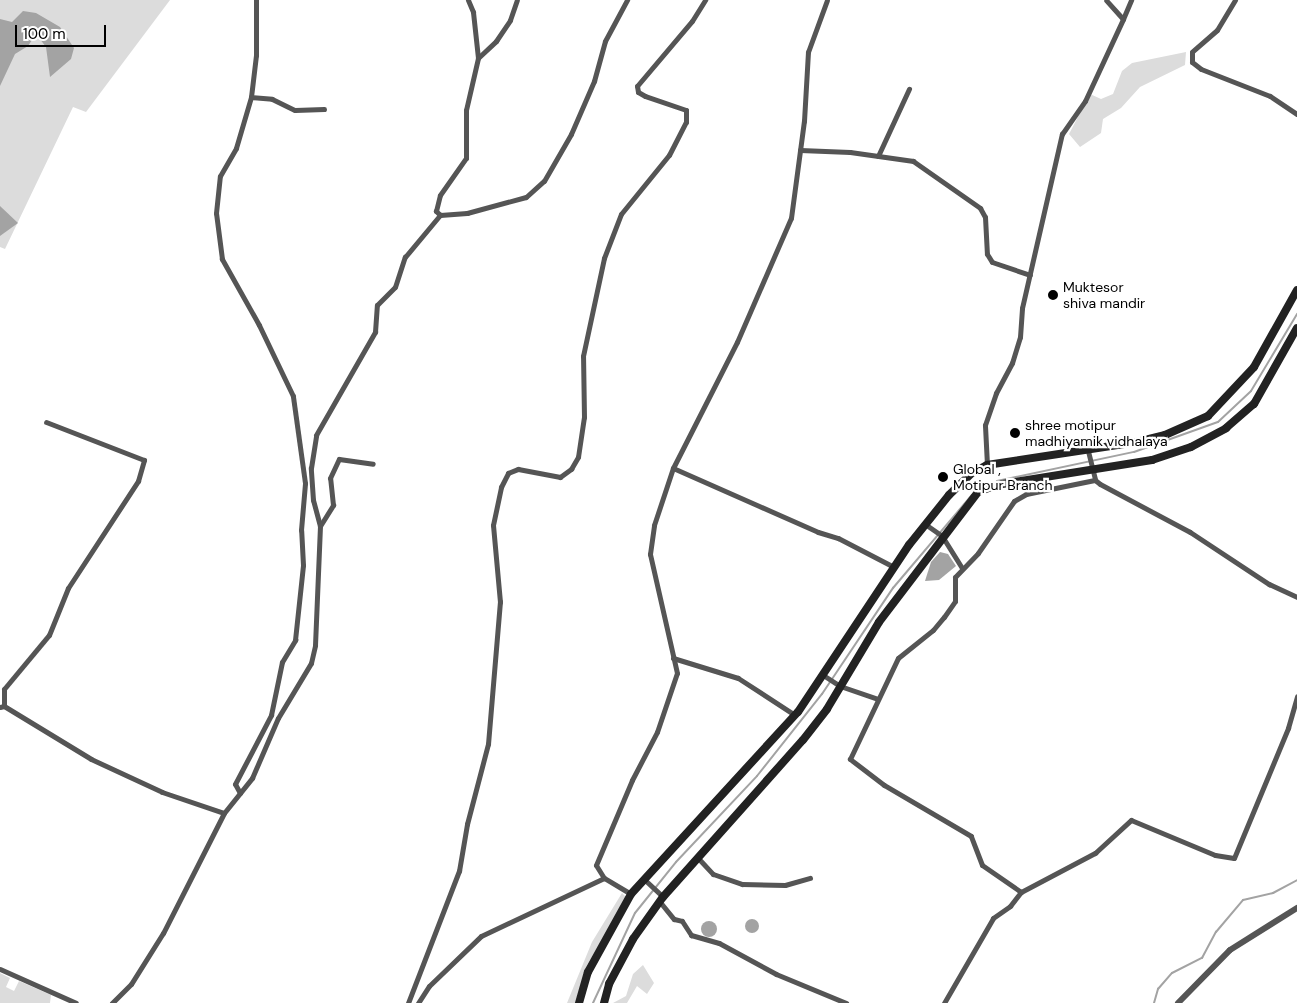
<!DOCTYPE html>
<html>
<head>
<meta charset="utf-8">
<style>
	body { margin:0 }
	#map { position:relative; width:1297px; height:1003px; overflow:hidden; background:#fff; font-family:"DM Sans",sans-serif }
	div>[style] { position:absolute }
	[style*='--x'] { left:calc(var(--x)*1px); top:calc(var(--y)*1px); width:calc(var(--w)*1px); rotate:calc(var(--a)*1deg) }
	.green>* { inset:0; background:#dcdcdc }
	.water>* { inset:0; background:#a3a3a3 }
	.round { border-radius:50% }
	.stream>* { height:2px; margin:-1px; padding:0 1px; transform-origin:1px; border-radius:1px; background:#a3a3a3 }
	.minor>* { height:5px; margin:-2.5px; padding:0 2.5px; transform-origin:2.5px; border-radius:2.5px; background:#555 }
	.tertiary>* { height:6px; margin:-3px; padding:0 3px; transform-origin:3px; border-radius:3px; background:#555 }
	.secondary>* { height:8px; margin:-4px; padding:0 4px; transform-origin:4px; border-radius:4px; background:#222 }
	.dots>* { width:14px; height:14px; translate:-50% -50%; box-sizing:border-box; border:2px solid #fff; border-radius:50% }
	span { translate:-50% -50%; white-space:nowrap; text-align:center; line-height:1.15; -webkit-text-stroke:4.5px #fff; paint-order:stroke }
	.poi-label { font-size:14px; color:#000 }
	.left { translate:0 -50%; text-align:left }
	.scale { position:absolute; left:15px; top:25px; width:91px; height:22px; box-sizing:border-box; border:2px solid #000; border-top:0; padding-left:6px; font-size:15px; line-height:18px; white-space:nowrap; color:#000; -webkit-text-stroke:4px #fff; paint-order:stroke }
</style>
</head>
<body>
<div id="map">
	<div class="green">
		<div style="clip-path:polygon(0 0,170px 0,86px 112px,73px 107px,5px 249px,0 247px)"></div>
		<div style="clip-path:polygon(1186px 52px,1185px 65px,1140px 87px,1121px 108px,1103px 119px,1101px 133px,1080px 147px,1069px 134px,1090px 94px,1101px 99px,1113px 94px,1122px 71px,1132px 63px)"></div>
		<div style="clip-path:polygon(622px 893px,627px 898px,587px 965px,575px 1003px,567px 1003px,592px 942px)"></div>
		<div style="clip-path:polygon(643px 965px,654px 983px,647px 994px,637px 986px,627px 1003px,613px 1003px,626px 996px,633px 974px)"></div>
		<div style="clip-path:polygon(0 973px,10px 978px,6px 987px,14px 991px,19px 981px,51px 995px,50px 1003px,0 1003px)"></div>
	</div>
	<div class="water">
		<div style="clip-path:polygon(23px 11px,36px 13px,60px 27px,74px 48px,71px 59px,50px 77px,46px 47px,36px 34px,28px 46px,15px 54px,0 86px,0 19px,12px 22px)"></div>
		<div style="clip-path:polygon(0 206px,18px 223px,0 236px)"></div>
		<div style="clip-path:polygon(940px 552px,948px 554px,956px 566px,939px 580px,925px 581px,931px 562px)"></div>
		<div class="round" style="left:745px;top:919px;width:14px;height:14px"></div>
		<div class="round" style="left:701px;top:921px;width:16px;height:16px"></div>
	</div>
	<div class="stream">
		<div style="--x:997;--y:481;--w:140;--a:-12"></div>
		<div style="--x:1134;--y:452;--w:89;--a:-19.7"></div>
		<div style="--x:1218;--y:422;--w:45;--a:-43.2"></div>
		<div style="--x:1251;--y:391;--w:90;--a:-59.1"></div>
		<div style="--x:979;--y:488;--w:10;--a:-24"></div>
		<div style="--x:593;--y:1003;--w:99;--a:-65"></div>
		<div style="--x:635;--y:913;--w:65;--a:-51.2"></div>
		<div style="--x:676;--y:862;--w:118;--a:-46.7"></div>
		<div style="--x:757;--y:776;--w:105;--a:-51.6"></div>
		<div style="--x:822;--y:694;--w:128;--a:-56.2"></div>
		<div style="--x:893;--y:588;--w:122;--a:-49.7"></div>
		<div style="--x:1154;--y:1003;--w:15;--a:-74"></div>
		<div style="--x:1158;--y:989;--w:21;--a:-49"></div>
		<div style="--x:1172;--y:973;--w:34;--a:-27"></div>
		<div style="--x:1202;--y:958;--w:30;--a:-62"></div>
		<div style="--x:1216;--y:932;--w:42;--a:-49.8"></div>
		<div style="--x:1243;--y:900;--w:31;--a:-13"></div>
		<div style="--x:1273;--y:893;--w:27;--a:-28"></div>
	</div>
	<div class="minor">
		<div style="--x:468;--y:0;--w:13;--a:67"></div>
		<div style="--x:473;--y:12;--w:46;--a:83.8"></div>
		<div style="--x:1235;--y:0;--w:35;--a:121"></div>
		<div style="--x:1217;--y:30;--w:33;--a:139"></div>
		<div style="--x:1192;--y:52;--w:10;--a:90"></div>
		<div style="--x:1192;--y:62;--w:11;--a:38"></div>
		<div style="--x:1201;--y:69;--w:74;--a:21.4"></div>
		<div style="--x:1270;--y:96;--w:32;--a:34"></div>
		<div style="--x:1123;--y:19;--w:21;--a:-67"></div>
		<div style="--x:251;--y:97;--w:21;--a:5"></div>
		<div style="--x:272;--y:99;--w:25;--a:26"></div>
		<div style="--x:295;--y:110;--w:29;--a:-2"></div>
		<div style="--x:800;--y:150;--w:50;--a:2.3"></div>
		<div style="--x:850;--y:152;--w:64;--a:8.1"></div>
		<div style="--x:913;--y:161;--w:82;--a:35"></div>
		<div style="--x:980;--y:208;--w:10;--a:61"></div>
		<div style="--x:985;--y:217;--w:37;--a:87"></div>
		<div style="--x:987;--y:254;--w:9;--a:58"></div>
		<div style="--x:992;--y:262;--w:40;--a:18.9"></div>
		<div style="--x:878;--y:156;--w:74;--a:-65.2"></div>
		<div style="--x:440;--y:215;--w:27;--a:-4"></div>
		<div style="--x:467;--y:213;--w:61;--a:-15.2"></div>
		<div style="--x:526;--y:197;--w:24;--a:-42"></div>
		<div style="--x:544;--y:181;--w:54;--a:-60.1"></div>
		<div style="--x:571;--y:134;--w:58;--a:-66.5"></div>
		<div style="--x:594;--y:81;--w:41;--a:-74.6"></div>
		<div style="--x:605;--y:41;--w:47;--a:-61.8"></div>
		<div style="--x:1088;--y:451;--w:30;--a:76"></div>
		<div style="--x:1095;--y:480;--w:6;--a:39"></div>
		<div style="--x:1100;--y:484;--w:102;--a:28.1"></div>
		<div style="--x:1190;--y:532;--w:95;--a:33.4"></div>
		<div style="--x:1269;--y:584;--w:31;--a:25"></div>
		<div style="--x:987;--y:465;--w:40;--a:-92.9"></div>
		<div style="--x:985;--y:425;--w:34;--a:-71"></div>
		<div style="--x:996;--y:393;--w:34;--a:-62"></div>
		<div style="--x:1012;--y:363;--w:27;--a:-73"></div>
		<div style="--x:1020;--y:337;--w:29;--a:-86"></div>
		<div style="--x:1022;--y:308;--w:179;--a:-77.1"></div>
		<div style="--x:1062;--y:134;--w:40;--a:-55.1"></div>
		<div style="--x:1085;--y:101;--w:90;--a:-65.1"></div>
		<div style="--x:1123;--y:19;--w:25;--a:-132"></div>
		<div style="--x:673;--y:468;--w:158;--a:23.8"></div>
		<div style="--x:818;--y:532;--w:21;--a:17"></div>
		<div style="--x:838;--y:538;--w:63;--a:27.4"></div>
		<div style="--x:925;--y:524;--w:21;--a:35"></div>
		<div style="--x:942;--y:536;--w:38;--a:58"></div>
		<div style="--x:320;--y:526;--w:25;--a:-58"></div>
		<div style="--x:333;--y:505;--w:27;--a:-96"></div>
		<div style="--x:330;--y:478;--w:21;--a:-65"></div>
		<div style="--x:339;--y:459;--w:34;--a:8"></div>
		<div style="--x:673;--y:658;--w:68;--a:17.1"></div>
		<div style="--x:738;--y:678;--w:68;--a:33"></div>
		<div style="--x:823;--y:675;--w:20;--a:33"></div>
		<div style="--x:840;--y:686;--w:39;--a:19"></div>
		<div style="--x:4;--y:706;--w:17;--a:-90"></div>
		<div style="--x:4;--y:689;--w:70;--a:-50.2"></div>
		<div style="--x:49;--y:635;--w:51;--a:-68"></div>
		<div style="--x:68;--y:588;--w:128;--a:-56.8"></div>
		<div style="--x:138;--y:481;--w:22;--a:-74"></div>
		<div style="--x:144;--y:460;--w:105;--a:-158.8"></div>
		<div style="--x:0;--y:707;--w:4;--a:-14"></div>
		<div style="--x:4;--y:706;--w:102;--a:31.3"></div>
		<div style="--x:91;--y:759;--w:78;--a:24.9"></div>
		<div style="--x:162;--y:792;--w:65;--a:18.7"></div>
		<div style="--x:224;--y:813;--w:135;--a:116.9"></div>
		<div style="--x:163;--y:933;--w:60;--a:122.1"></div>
		<div style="--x:131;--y:984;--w:27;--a:135"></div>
		<div style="--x:240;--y:793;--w:10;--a:-119"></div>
		<div style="--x:235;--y:784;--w:78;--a:-62.4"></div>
		<div style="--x:271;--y:715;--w:54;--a:-78.3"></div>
		<div style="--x:282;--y:662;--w:26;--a:-59"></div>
		<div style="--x:295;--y:640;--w:75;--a:-83.9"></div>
		<div style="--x:303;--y:565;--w:35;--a:-93"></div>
		<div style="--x:301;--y:530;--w:47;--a:-85.1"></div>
		<div style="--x:305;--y:483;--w:88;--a:-97.9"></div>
		<div style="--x:293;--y:396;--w:79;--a:-115.6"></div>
		<div style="--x:259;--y:325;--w:76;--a:-119.3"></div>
		<div style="--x:222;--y:259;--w:46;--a:-97.4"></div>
		<div style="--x:216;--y:213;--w:37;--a:-84"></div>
		<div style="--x:220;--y:176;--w:32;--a:-60"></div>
		<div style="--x:236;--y:148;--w:53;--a:-73.6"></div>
		<div style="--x:251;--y:97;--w:42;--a:-83.2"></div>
		<div style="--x:256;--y:55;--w:55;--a:-90"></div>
		<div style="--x:224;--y:813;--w:45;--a:-51.3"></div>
		<div style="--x:252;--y:778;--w:65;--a:-66.6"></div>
		<div style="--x:278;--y:718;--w:64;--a:-59"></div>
		<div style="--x:311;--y:663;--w:18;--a:-77"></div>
		<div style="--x:315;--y:645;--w:119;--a:-87.6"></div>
		<div style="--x:320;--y:526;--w:27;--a:-105"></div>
		<div style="--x:313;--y:500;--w:32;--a:-94"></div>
		<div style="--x:311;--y:468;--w:33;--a:-81"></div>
		<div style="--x:316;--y:435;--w:119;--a:-60.2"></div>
		<div style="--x:375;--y:332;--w:27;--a:-86"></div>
		<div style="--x:377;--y:305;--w:25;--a:-45"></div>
		<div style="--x:395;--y:287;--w:32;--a:-72"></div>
		<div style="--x:405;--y:257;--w:55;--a:-50.2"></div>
		<div style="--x:440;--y:215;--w:6;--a:-135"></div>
		<div style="--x:436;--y:211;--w:16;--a:-76"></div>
		<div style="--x:440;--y:195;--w:45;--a:-54.9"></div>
		<div style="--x:466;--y:158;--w:48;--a:-90"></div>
		<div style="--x:466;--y:110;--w:53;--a:-77"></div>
		<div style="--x:478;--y:58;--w:25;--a:-43"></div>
		<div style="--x:496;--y:41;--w:25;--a:-56"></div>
		<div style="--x:510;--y:20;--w:21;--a:-71"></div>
		<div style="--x:698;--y:858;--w:22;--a:47"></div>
		<div style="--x:713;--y:874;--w:31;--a:19"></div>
		<div style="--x:742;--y:884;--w:43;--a:1.3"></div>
		<div style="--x:785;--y:885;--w:26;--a:-16"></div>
		<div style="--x:646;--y:881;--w:23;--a:43"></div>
		<div style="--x:1021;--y:892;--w:47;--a:-145.3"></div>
		<div style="--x:982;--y:865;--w:31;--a:-111"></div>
		<div style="--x:971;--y:836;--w:101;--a:-149.6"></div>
		<div style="--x:884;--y:785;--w:43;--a:-142.6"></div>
		<div style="--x:850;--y:759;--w:112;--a:-64.6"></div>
		<div style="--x:898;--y:658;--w:45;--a:-38.7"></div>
		<div style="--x:933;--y:630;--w:17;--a:-50"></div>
		<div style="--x:944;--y:617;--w:19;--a:-55"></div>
		<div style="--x:955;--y:601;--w:24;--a:-90"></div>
		<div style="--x:955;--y:577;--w:33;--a:-46"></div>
		<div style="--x:978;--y:553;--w:63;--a:-55.3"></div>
		<div style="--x:1014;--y:501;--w:14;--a:-30"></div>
		<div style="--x:1026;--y:494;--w:70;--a:-11.5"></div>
		<div style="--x:631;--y:894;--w:31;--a:-149"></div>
		<div style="--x:604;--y:878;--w:15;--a:-122"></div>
		<div style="--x:596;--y:865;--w:92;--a:-67"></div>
		<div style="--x:632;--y:780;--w:54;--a:-62.5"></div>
		<div style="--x:657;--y:732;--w:62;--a:-71.3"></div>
		<div style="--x:677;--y:673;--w:122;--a:-102.8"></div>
		<div style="--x:650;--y:554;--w:29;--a:-82"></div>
		<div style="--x:654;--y:525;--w:60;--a:-71.6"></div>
		<div style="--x:673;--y:468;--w:141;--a:-63.1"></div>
		<div style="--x:737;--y:342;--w:135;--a:-66.5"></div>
		<div style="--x:791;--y:218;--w:98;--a:-82.4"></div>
		<div style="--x:804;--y:121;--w:69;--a:-86.7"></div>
		<div style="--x:808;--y:52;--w:55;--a:-69.9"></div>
		<div style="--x:660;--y:902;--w:22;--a:51"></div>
		<div style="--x:674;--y:919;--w:8;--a:14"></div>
		<div style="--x:682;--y:921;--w:17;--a:57"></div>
		<div style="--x:691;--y:935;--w:29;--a:16"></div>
		<div style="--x:719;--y:943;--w:65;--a:28.5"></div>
		<div style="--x:776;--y:974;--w:76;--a:22.5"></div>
		<div style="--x:0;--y:969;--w:83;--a:24.1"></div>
		<div style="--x:408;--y:1003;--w:142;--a:-68.9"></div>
		<div style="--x:459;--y:871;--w:48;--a:-80.3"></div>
		<div style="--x:467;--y:824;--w:83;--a:-75.3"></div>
		<div style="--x:488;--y:744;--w:143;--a:-85.2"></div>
		<div style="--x:500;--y:602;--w:77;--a:-95.2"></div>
		<div style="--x:493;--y:525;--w:39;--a:-78"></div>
		<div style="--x:501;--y:487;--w:16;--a:-63"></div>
		<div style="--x:508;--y:473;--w:11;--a:-22"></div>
		<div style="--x:518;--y:469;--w:43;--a:10.8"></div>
		<div style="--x:560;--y:477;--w:14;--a:-36"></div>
		<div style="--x:571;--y:469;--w:14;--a:-60"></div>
		<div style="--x:578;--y:457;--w:40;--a:-81.5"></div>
		<div style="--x:584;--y:417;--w:61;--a:-90.9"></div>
		<div style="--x:583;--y:356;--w:100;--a:-77.9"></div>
		<div style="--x:604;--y:258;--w:47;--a:-68.9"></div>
		<div style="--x:621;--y:214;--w:76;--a:-50.9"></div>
		<div style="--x:669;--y:155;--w:37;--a:-63"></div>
		<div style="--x:686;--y:122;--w:12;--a:-90"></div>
		<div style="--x:686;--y:110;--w:43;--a:-161.1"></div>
		<div style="--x:645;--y:96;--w:8;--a:-150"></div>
		<div style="--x:638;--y:92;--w:6;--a:-99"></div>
		<div style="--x:637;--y:86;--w:85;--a:-49.8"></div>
		<div style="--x:692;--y:21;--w:25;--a:-58"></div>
		<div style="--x:418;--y:1003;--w:20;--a:-57"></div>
		<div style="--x:429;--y:986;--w:72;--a:-43.9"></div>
		<div style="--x:481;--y:936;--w:136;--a:-25.2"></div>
		<div style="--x:944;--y:1003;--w:98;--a:-60"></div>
		<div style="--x:993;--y:918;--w:21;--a:-35"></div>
		<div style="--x:1010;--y:906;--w:18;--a:-52"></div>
		<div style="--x:1021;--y:892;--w:84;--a:-27.8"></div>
		<div style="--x:1095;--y:853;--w:49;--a:-42.5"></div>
		<div style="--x:1131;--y:820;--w:91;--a:22.6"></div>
		<div style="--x:1215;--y:855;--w:19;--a:9"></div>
		<div style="--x:1234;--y:858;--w:141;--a:-67.4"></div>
		<div style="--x:1288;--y:728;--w:33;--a:-74"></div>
	</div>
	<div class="tertiary">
		<div style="--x:1178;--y:1003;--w:74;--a:-45.5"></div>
		<div style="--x:1230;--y:950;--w:79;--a:-32.1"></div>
	</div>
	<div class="secondary">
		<div style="--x:579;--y:1003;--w:32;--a:-74"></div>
		<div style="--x:588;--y:972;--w:89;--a:-61.1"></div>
		<div style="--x:631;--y:894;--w:247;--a:-47.5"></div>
		<div style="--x:798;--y:712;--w:201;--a:-56.4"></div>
		<div style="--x:909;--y:545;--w:64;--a:-51.3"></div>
		<div style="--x:949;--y:495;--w:32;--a:-44"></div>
		<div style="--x:972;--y:473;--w:17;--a:-28"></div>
		<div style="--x:987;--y:465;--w:152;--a:-8.7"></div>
		<div style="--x:1137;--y:442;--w:29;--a:-14"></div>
		<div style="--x:1165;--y:435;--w:47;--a:-23.8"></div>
		<div style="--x:1208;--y:416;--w:67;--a:-46.8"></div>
		<div style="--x:1254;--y:367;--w:88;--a:-60.8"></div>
		<div style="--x:604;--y:1003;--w:20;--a:-75"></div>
		<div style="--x:609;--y:984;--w:51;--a:-61.9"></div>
		<div style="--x:633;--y:939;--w:52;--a:-54.5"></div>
		<div style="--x:663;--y:897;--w:210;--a:-48.3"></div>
		<div style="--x:803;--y:740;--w:39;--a:-52"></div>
		<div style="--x:827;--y:709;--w:101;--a:-59.1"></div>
		<div style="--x:879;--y:622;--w:163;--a:-52.7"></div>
		<div style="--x:978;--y:492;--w:19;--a:-21"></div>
		<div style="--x:996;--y:485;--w:158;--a:-9.1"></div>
		<div style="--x:1152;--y:460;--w:41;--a:-18.4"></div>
		<div style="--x:1191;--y:447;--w:40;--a:-28"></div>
		<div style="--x:1226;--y:428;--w:37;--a:-41"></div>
		<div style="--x:1254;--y:404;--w:87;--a:-60.5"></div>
	</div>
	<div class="dots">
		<div style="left:1053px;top:295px;background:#000"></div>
		<div style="left:1015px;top:433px;background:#000"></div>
		<div style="left:943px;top:477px;background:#000"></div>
	</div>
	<div class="poi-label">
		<span class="left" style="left:1063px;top:295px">Muktesor<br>shiva mandir</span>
		<span class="left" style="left:1025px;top:433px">shree motipur<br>madhiyamik vidhalaya</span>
		<span class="left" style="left:953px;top:477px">Global ,<br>Motipur Branch</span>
	</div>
	<div class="scale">100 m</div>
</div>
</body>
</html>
